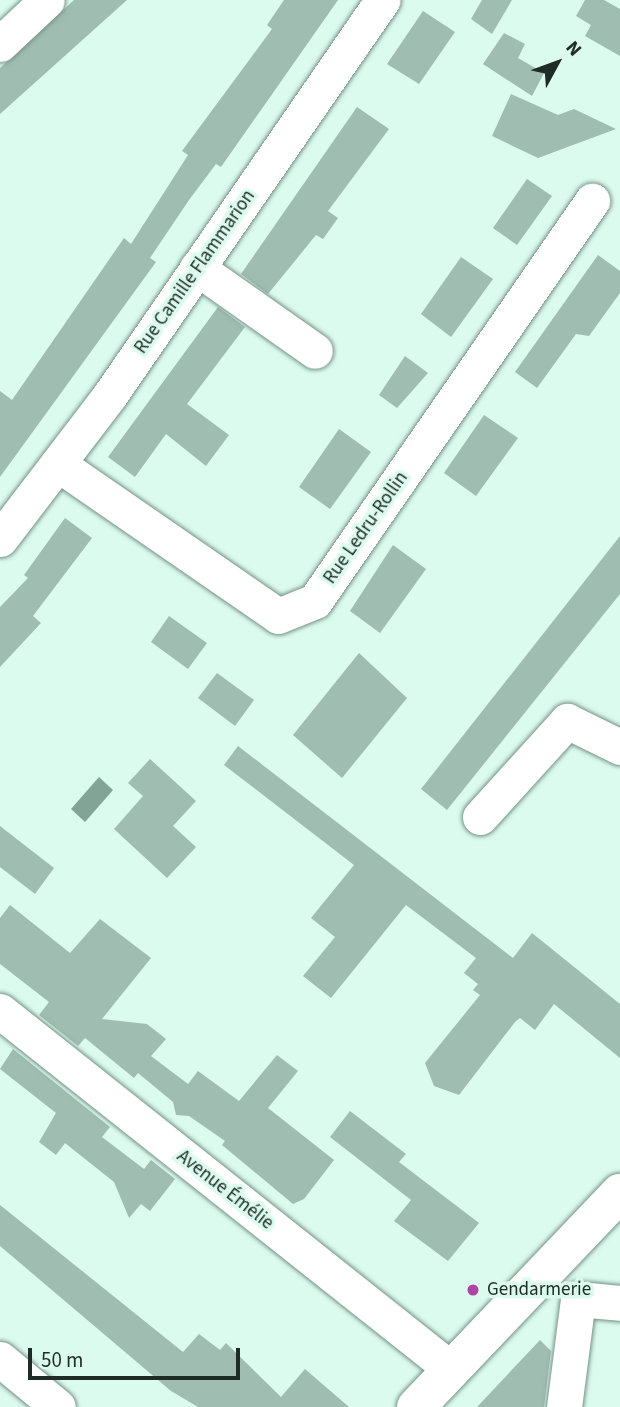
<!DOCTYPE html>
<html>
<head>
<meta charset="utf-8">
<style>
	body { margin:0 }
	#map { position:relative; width:620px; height:1407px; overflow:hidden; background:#dbfbee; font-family:"Source Sans 3",sans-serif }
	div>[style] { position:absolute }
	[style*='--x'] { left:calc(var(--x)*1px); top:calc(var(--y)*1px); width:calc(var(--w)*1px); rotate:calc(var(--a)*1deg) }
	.water>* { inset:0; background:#82a496 }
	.building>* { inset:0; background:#9fbdb0 }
	.roads { filter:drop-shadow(0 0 2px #759286) drop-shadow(0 0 2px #759286) }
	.minor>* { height:35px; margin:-17.5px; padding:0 17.5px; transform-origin:17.5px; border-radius:17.5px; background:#fff }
	.major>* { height:38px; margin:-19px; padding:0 19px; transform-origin:19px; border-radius:19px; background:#fff }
	.dots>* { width:19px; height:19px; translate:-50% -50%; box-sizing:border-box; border:4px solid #dbfbee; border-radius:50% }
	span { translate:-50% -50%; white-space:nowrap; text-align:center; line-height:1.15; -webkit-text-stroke:7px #dbfbee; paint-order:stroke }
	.street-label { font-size:19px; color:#1f2b26 }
	.poi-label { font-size:19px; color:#1f2b26 }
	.left { translate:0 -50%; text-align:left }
	.north { position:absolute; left:522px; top:28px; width:70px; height:70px; -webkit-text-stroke:5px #dbfbee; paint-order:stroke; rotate:49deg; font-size:19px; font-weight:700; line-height:28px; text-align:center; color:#1f2b26 }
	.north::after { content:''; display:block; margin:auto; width:24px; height:32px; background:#1f2b26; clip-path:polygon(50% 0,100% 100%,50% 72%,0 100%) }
	.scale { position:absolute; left:28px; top:1348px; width:212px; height:32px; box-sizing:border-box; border:4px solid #1f2b26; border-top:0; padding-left:9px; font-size:21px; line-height:24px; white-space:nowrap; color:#1f2b26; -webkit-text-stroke:5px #dbfbee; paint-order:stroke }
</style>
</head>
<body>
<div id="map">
	<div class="water">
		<div style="clip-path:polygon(99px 777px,113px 790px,85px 822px,71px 809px)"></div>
	</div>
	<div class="building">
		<div style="clip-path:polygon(74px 0,127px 0,0 114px,0 68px)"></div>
		<div style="clip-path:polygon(284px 0,338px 0,221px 167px,216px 164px,189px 200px,150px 258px,156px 262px,0 477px,0 391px,12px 400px,124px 238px,131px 244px,188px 155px,182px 151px,272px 29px,267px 25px)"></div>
		<div style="clip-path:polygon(482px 0,512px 0,492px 34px,471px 19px)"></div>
		<div style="clip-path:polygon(585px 0,604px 0,620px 9px,620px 56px,585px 36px,591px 25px,576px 16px)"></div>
		<div style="clip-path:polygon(423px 11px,455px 32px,419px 84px,387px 64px)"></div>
		<div style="clip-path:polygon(504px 33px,525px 44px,518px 58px,544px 73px,532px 96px,483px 64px)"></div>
		<div style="clip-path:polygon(511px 94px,558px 115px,574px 109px,616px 129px,538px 158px,492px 136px)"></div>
		<div style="clip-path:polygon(357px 107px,389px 129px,328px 211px,338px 218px,323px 239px,316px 235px,268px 294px,241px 274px)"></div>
		<div style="clip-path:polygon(527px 179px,552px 196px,517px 245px,493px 228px)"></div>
		<div style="clip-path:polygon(598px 255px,620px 271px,620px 293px,589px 336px,576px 334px,537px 388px,515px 372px)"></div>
		<div style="clip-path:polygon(461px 257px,493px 279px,451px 337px,421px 314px)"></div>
		<div style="clip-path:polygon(218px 307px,245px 327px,187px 404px,229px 435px,206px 466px,166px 434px,135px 477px,108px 457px)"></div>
		<div style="clip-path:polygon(405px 356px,428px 373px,397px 408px,379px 395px)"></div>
		<div style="clip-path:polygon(484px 415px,518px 438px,476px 496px,444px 473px)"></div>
		<div style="clip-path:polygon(339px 429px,371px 452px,330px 509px,299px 487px)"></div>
		<div style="clip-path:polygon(65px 518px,92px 538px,33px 616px,41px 623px,0 667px,0 607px,28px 578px,24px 575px)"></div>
		<div style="clip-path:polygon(620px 536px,620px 594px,447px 810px,421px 789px)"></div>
		<div style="clip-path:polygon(393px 545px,426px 569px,380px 633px,350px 611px)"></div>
		<div style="clip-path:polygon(169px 616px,207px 643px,188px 669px,151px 642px)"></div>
		<div style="clip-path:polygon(359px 653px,407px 698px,342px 778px,293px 735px)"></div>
		<div style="clip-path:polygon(217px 673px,254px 700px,235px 726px,198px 698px)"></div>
		<div style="clip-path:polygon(238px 746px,513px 958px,532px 933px,620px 1004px,620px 1058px,554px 1004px,535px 1030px,520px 1018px,515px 1022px,459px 1095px,434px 1086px,425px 1063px,480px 995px,473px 990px,478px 984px,464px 973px,476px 958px,406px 905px,331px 998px,303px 976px,335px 937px,311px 918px,354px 865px,224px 765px)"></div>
		<div style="clip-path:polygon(150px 759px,196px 801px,173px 826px,196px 847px,167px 878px,114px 829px,143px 796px,128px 783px)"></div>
		<div style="clip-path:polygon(0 826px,54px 868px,35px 894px,0 867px)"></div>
		<div style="clip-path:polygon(10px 905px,70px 953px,100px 919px,151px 958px,102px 1019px,147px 1024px,166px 1039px,151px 1056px,188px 1084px,198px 1071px,239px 1101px,277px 1055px,298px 1071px,268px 1108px,334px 1160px,304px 1199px,293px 1204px,222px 1145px,225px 1141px,189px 1116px,176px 1115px,173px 1102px,138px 1073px,134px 1078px,85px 1038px,78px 1046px,39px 1015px,49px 1002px,0 964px,0 918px)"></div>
		<div style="clip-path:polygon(13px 1049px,110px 1127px,102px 1137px,144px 1169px,151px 1160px,175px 1179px,150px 1211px,141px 1204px,129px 1218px,114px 1182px,65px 1143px,56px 1155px,39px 1142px,56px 1113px,0 1069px)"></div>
		<div style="clip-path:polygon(350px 1111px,406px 1154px,399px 1162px,479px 1223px,448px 1261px,394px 1221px,411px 1200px,330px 1137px)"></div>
		<div style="clip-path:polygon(0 1205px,183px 1352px,199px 1334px,220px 1350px,226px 1343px,281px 1397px,305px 1369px,349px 1407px,198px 1407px,171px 1391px,0 1246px)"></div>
		<div style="clip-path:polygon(540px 1340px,551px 1351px,544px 1407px,477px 1407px)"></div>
	</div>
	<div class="roads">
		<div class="minor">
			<div style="--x:0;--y:44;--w:64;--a:-43.1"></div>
			<div style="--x:197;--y:268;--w:144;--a:35.1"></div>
			<div style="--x:58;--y:464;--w:267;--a:34.6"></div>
			<div style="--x:278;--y:616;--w:40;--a:-22"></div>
			<div style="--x:315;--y:601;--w:487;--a:-55.3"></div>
			<div style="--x:0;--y:539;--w:181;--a:-52.6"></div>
			<div style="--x:110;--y:395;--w:480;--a:-55.4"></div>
			<div style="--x:480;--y:817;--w:130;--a:-47.8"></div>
			<div style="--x:567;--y:721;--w:59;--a:26.1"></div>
			<div style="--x:0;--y:1011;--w:576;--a:38.44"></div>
			<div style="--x:578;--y:1299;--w:42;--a:5.4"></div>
			<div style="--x:0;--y:1359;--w:75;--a:39.6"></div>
			<div style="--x:564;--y:1407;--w:109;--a:-82.6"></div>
		</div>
		<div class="major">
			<div style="--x:416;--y:1407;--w:296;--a:-46.4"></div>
		</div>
	</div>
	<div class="dots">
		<div style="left:473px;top:1290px;background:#b044a3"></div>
	</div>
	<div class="street-label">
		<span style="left:195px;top:272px;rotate:-55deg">Rue Camille Flammarion</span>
		<span style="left:366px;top:528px;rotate:-55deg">Rue Ledru-Rollin</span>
		<span style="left:225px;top:1190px;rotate:38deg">Avenue Émélie</span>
	</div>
	<div class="poi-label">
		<span class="left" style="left:487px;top:1290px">Gendarmerie</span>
	</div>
	<div class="north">N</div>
	<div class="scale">50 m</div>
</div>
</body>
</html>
